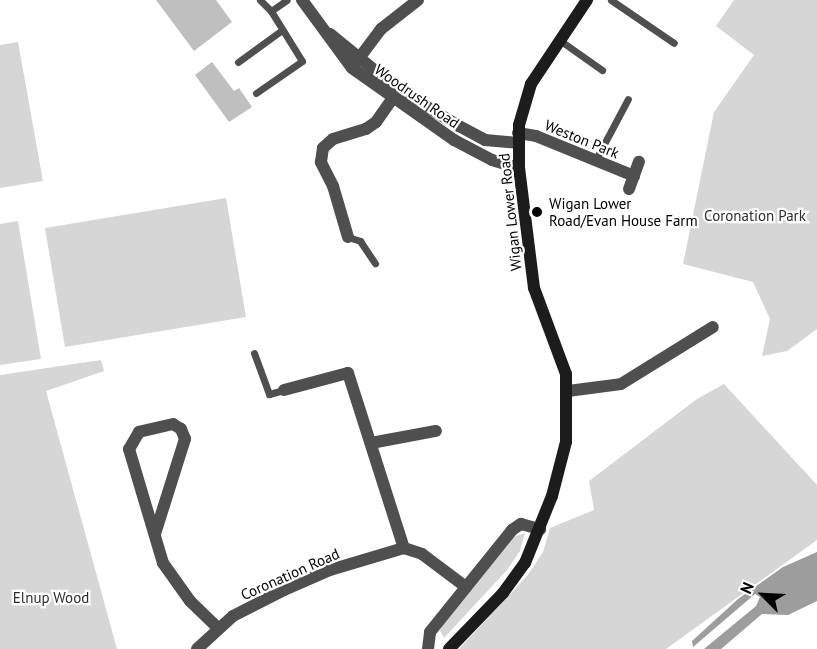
<!DOCTYPE html>
<html>
<head>
<meta charset="utf-8">
<style>
	body { margin:0 }
	#map { position:relative; width:817px; height:649px; overflow:hidden; background:#fff; font-family:"PT Sans",sans-serif }
	div>[style] { position:absolute }
	[style*='--x'] { left:calc(var(--x)*1px); top:calc(var(--y)*1px); width:calc(var(--w)*1px); rotate:calc(var(--a)*1deg) }
	.green>* { inset:0; background:#d6d6d6 }
	.water>* { inset:0; background:#9d9d9d }
	.building>* { inset:0; background:#bfbfbf }
	.lane>* { height:7px; margin:-3.5px; padding:0 3.5px; transform-origin:3.5px; border-radius:3.5px; background:#4f4f4f }
	.street>* { height:12px; margin:-6px; padding:0 6px; transform-origin:6px; border-radius:6px; background:#4f4f4f }
	.secondary>* { height:12px; margin:-6px; padding:0 6px; transform-origin:6px; border-radius:6px; background:#1c1c1c }
	.dots>* { width:16px; height:16px; translate:-50% -50%; box-sizing:border-box; border:3px solid #fff; border-radius:50% }
	span { translate:-50% -50%; white-space:nowrap; text-align:center; line-height:1.15; -webkit-text-stroke:4.5px #fff; paint-order:stroke }
	.street-label { font-size:15px; color:#000 }
	.poi-label { font-size:15px; color:#000 }
	.left { translate:0 -50%; text-align:left }
	.park-label { font-size:15px; color:#2d2d2d }
	.north { position:absolute; left:733px; top:565px; width:60px; height:60px; -webkit-text-stroke:4px #fff; paint-order:stroke; rotate:294deg; font-size:16px; font-weight:700; line-height:24px; text-align:center; color:#000 }
	.north::after { content:''; display:block; margin:auto; width:21px; height:27px; background:#000; clip-path:polygon(50% 0,100% 100%,50% 72%,0 100%) }
</style>
</head>
<body>
<div id="map">
	<div class="green">
		<div style="clip-path:polygon(734px 0,817px 0,817px 329px,787px 351px,762px 356px,770px 319px,753px 282px,683px 264px,714px 112px,754px 55px,716px 26px)"></div>
		<div style="clip-path:polygon(18px 42px,43px 181px,0 188px,0 45px)"></div>
		<div style="clip-path:polygon(226px 198px,246px 317px,65px 347px,45px 228px)"></div>
		<div style="clip-path:polygon(18px 221px,41px 359px,0 365px,0 224px)"></div>
		<div style="clip-path:polygon(101px 360px,104px 371px,46px 391px,117px 649px,0 649px,0 375px)"></div>
		<div style="clip-path:polygon(724px 384px,817px 485px,817px 540px,666px 649px,459px 649px,527px 576px,543px 552px,550px 528px,594px 510px,589px 481px,697px 399px)"></div>
		<div style="clip-path:polygon(525px 533px,520px 551px,507px 570px,444px 638px,440px 630px,443px 624px,511px 538px)"></div>
	</div>
	<div class="water">
		<div style="clip-path:polygon(817px 552px,817px 601px,788px 615px,762px 614px,721px 649px,704px 649px,756px 606px,760px 597px,755px 594px,693px 647px,692px 641px,738px 599px,783px 567px)"></div>
	</div>
	<div class="building">
		<div style="clip-path:polygon(156px 0,216px 0,232px 22px,194px 51px)"></div>
		<div style="clip-path:polygon(212px 62px,234px 91px,239px 88px,252px 107px,229px 122px,195px 75px)"></div>
	</div>
	<div class="lane">
		<div style="--x:260;--y:0;--w:16;--a:45"></div>
		<div style="--x:611;--y:0;--w:76;--a:34.3"></div>
		<div style="--x:558;--y:39;--w:54;--a:35.2"></div>
		<div style="--x:238;--y:62;--w:54;--a:-36"></div>
		<div style="--x:256;--y:93;--w:56;--a:-34.8"></div>
		<div style="--x:302;--y:61;--w:59;--a:-121.8"></div>
		<div style="--x:271;--y:11;--w:19;--a:-35"></div>
		<div style="--x:595;--y:161;--w:70;--a:-62"></div>
		<div style="--x:348;--y:237;--w:13;--a:18"></div>
		<div style="--x:360;--y:241;--w:27;--a:56"></div>
		<div style="--x:254;--y:353;--w:44;--a:69.9"></div>
		<div style="--x:269;--y:394;--w:16;--a:-15"></div>
	</div>
	<div class="street">
		<div style="--x:302;--y:0;--w:84;--a:53.7"></div>
		<div style="--x:352;--y:68;--w:125;--a:35.2"></div>
		<div style="--x:454;--y:140;--w:43;--a:27.8"></div>
		<div style="--x:492;--y:160;--w:28;--a:17"></div>
		<div style="--x:330;--y:34;--w:89;--a:39.1"></div>
		<div style="--x:399;--y:90;--w:70;--a:31"></div>
		<div style="--x:459;--y:126;--w:30;--a:28"></div>
		<div style="--x:485;--y:140;--w:33;--a:5"></div>
		<div style="--x:354;--y:65;--w:45;--a:-53.1"></div>
		<div style="--x:381;--y:29;--w:47;--a:-38.1"></div>
		<div style="--x:518;--y:133;--w:18;--a:9"></div>
		<div style="--x:536;--y:136;--w:106;--a:22.2"></div>
		<div style="--x:629;--y:189;--w:29;--a:-70"></div>
		<div style="--x:348;--y:237;--w:53;--a:-106.4"></div>
		<div style="--x:333;--y:186;--w:27;--a:-117"></div>
		<div style="--x:321;--y:162;--w:14;--a:-82"></div>
		<div style="--x:323;--y:148;--w:13;--a:-42"></div>
		<div style="--x:333;--y:139;--w:34;--a:-17"></div>
		<div style="--x:366;--y:129;--w:12;--a:-35"></div>
		<div style="--x:376;--y:122;--w:35;--a:-55"></div>
		<div style="--x:284;--y:390;--w:66;--a:-14.9"></div>
		<div style="--x:348;--y:373;--w:184;--a:72.3"></div>
		<div style="--x:568;--y:391;--w:53;--a:-7.5"></div>
		<div style="--x:621;--y:384;--w:108;--a:-31.8"></div>
		<div style="--x:371;--y:443;--w:66;--a:-10.5"></div>
		<div style="--x:155;--y:534;--w:100;--a:-72.5"></div>
		<div style="--x:185;--y:439;--w:11;--a:-112"></div>
		<div style="--x:181;--y:429;--w:9;--a:-148"></div>
		<div style="--x:173;--y:424;--w:35;--a:167"></div>
		<div style="--x:139;--y:432;--w:20;--a:120"></div>
		<div style="--x:129;--y:449;--w:119;--a:73.4"></div>
		<div style="--x:163;--y:563;--w:47;--a:54.6"></div>
		<div style="--x:190;--y:601;--w:37;--a:44"></div>
		<div style="--x:197;--y:649;--w:49;--a:-42.5"></div>
		<div style="--x:233;--y:616;--w:57;--a:-27"></div>
		<div style="--x:284;--y:590;--w:50;--a:-23.5"></div>
		<div style="--x:330;--y:570;--w:77;--a:-16.6"></div>
		<div style="--x:404;--y:548;--w:19;--a:18"></div>
		<div style="--x:422;--y:554;--w:55;--a:36.9"></div>
		<div style="--x:428;--y:649;--w:17;--a:-83"></div>
		<div style="--x:430;--y:632;--w:131;--a:-51.2"></div>
		<div style="--x:512;--y:530;--w:11;--a:-34"></div>
		<div style="--x:521;--y:524;--w:20;--a:15"></div>
	</div>
	<div class="secondary">
		<div style="--x:449;--y:649;--w:78;--a:-46"></div>
		<div style="--x:503;--y:593;--w:37;--a:-54"></div>
		<div style="--x:525;--y:563;--w:72;--a:-68.1"></div>
		<div style="--x:552;--y:496;--w:56;--a:-75.5"></div>
		<div style="--x:566;--y:442;--w:68;--a:-90"></div>
		<div style="--x:566;--y:374;--w:92;--a:-110.4"></div>
		<div style="--x:534;--y:288;--w:121;--a:-97.1"></div>
		<div style="--x:519;--y:168;--w:43;--a:-90"></div>
		<div style="--x:519;--y:125;--w:43;--a:-73.7"></div>
		<div style="--x:531;--y:84;--w:101;--a:-56.3"></div>
	</div>
	<div class="dots">
		<div style="left:537px;top:212px;background:#000"></div>
	</div>
	<div class="street-label">
		<span style="left:417px;top:96px;rotate:35deg">Woodrush Road</span>
		<span style="left:582px;top:139px;rotate:22deg">Weston Park</span>
		<span style="left:510px;top:212px;rotate:-96deg">Wigan Lower Road</span>
		<span style="left:290px;top:574px;rotate:-24deg">Coronation Road</span>
	</div>
	<div class="poi-label">
		<span class="left" style="left:549px;top:212px">Wigan Lower<br>Road/Evan House Farm</span>
	</div>
	<div class="park-label">
		<span style="left:755px;top:216px">Coronation Park</span>
		<span style="left:51px;top:598px">Elnup Wood</span>
	</div>
	<div class="north">N</div>
</div>
</body>
</html>
